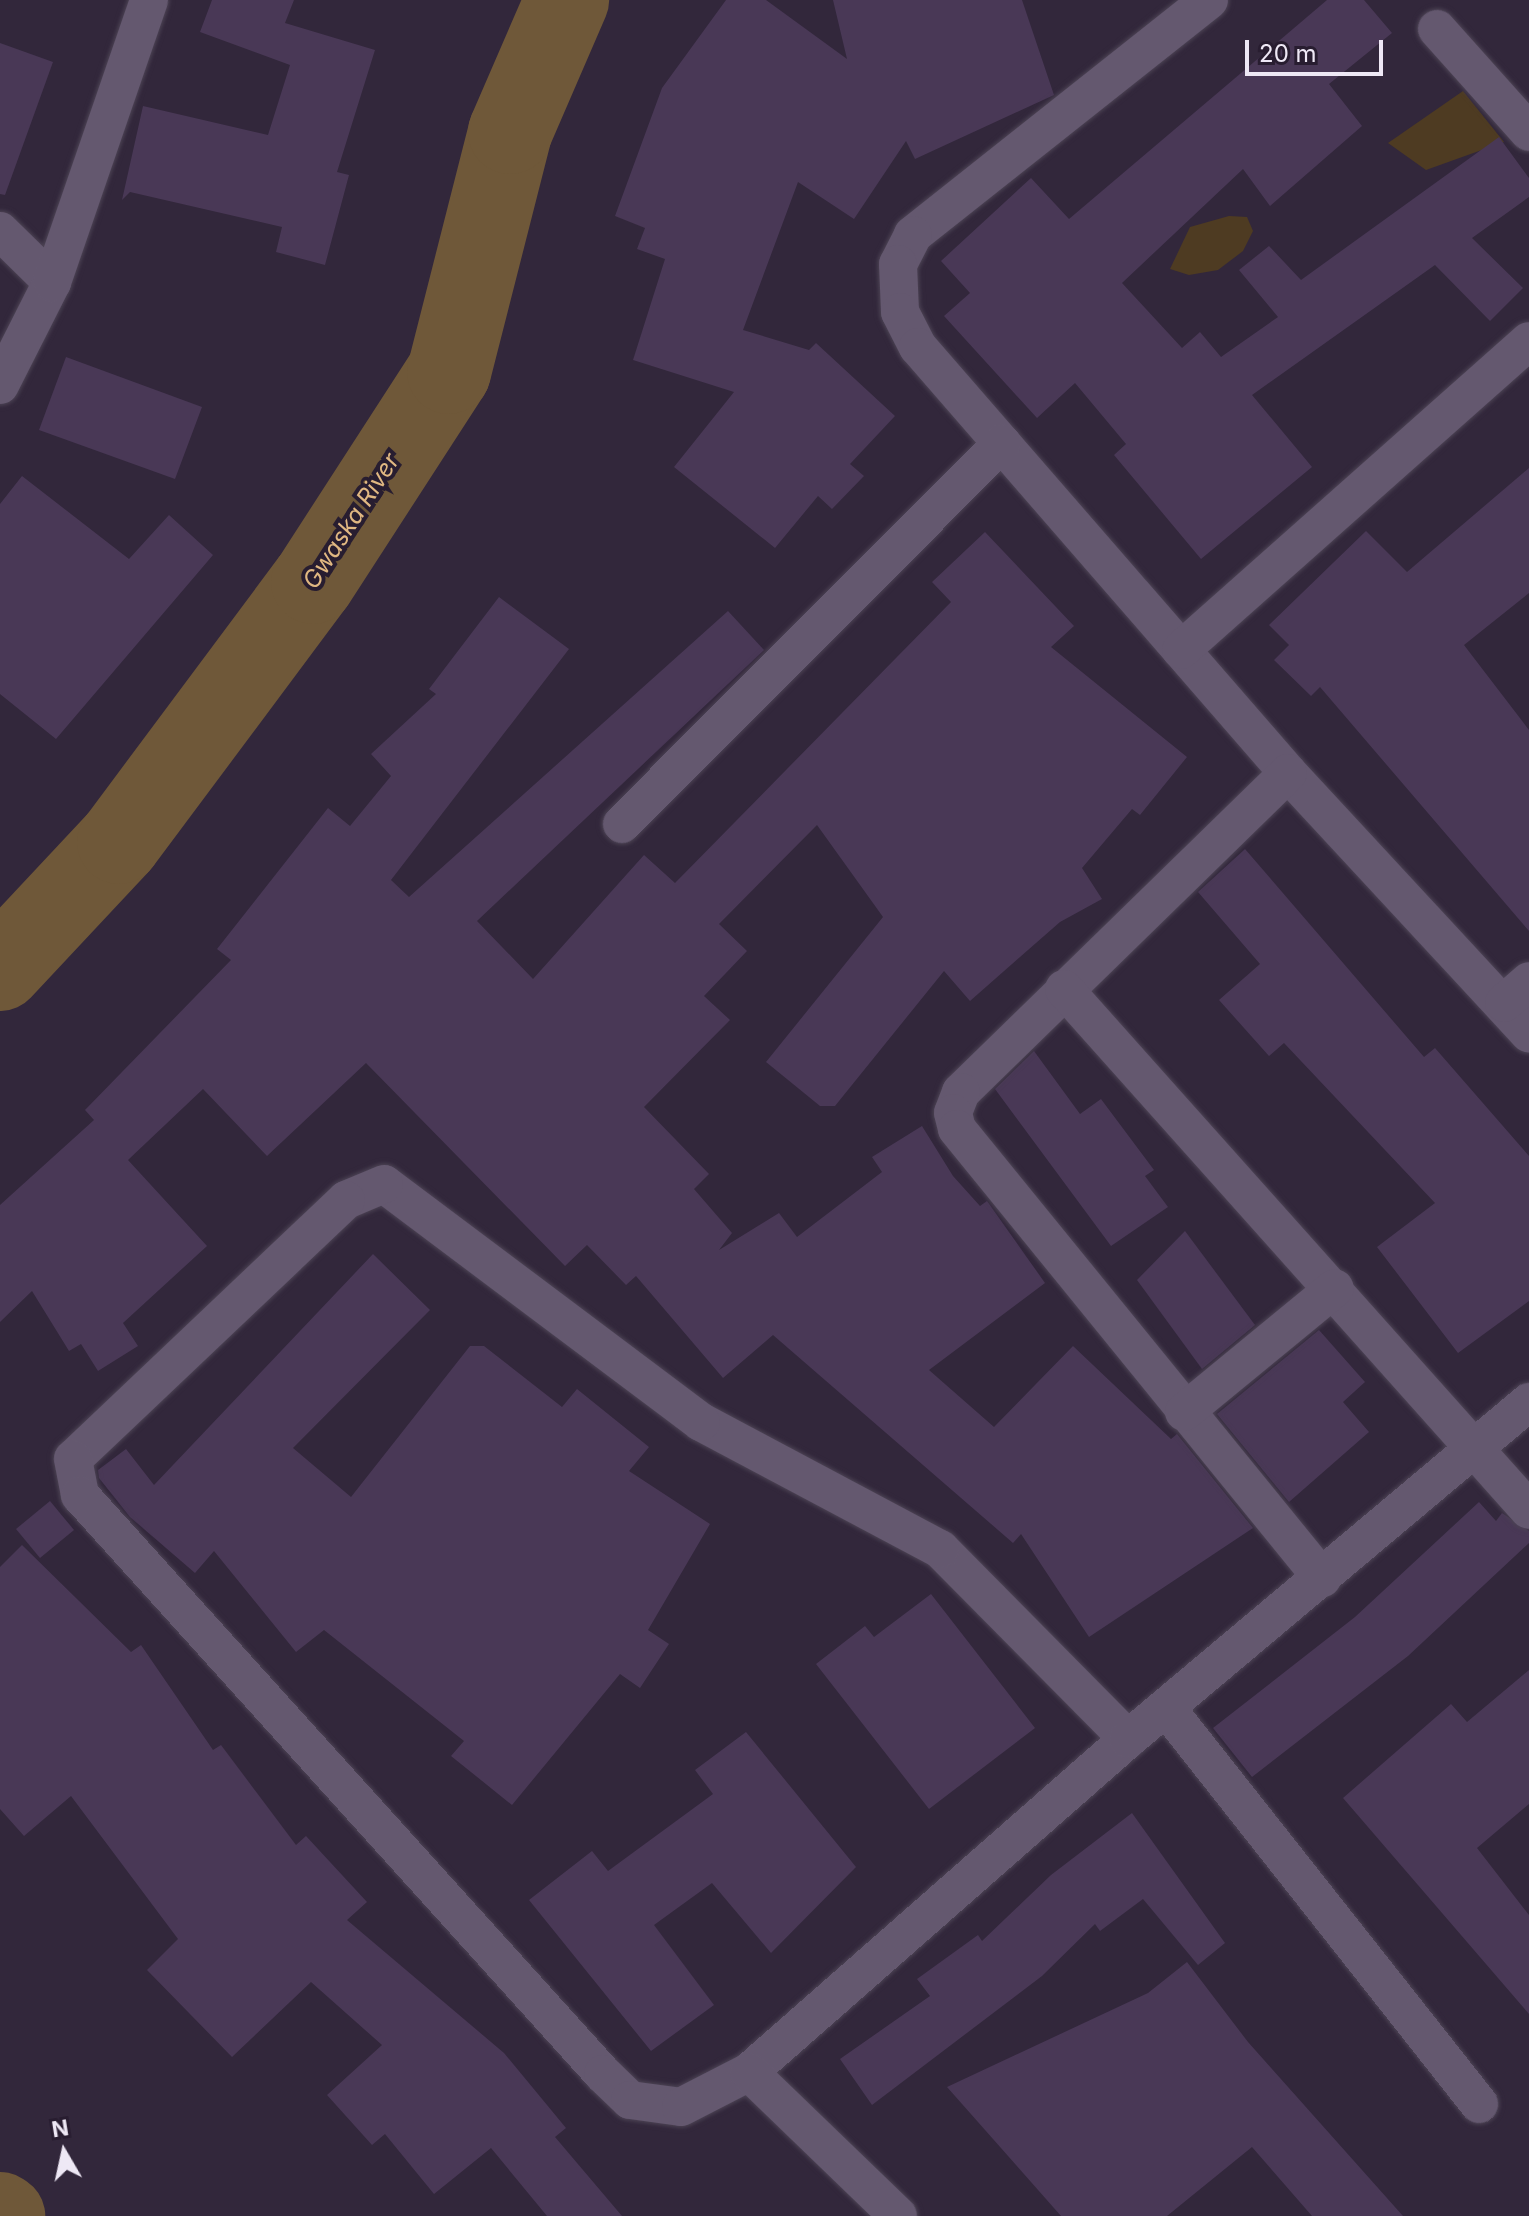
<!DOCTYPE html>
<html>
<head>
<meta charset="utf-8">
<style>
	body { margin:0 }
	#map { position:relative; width:1529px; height:2216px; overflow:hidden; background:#32273b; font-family:Inter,sans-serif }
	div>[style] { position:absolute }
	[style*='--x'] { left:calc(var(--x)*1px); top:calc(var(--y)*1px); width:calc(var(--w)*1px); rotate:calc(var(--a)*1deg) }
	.green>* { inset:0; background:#4e3b22 }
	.river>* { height:84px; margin:-42px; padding:0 42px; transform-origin:42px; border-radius:42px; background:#6f5839 }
	.building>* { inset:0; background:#493856 }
	.roads { filter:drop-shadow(0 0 2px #4c4354) drop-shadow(0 0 2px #4c4354) }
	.minor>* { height:38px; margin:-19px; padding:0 19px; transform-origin:19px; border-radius:19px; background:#64586f }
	span { translate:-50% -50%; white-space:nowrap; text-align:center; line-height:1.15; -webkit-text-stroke:8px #281d30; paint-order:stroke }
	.water-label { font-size:24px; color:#e1b882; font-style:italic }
	.north { position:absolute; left:24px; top:2112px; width:80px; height:80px; -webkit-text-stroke:6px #281d30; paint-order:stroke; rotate:351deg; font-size:22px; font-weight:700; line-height:32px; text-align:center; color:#eee8f5 }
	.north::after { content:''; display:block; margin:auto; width:28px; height:36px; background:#eee8f5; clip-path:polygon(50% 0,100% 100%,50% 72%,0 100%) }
	.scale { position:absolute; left:1245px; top:40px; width:138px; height:36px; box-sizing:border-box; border:4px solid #eee8f5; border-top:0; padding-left:10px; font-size:24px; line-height:28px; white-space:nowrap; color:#eee8f5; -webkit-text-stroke:6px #281d30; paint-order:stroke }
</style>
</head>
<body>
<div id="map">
	<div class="green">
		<div style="clip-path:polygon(1463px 91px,1504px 142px,1426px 170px,1388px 143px)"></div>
		<div style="clip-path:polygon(1229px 216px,1247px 217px,1253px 231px,1243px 251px,1218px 270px,1189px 275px,1170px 269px,1190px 227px)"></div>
	</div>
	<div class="river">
		<div style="--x:0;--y:969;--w:174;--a:-46.9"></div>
		<div style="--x:119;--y:842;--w:324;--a:-53.3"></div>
		<div style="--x:313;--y:582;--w:250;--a:-57.1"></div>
		<div style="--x:449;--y:372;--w:248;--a:-75.7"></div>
		<div style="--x:510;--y:132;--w:144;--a:-66.6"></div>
		<div style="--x:0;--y:2214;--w:4;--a:34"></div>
	</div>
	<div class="building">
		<div style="clip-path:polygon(212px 0,294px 0,285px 23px,375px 50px,337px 172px,349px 175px,325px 265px,276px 252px,282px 227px,130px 192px,122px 200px,143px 106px,268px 135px,290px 65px,200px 32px)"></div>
		<div style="clip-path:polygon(726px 0,766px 0,847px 59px,833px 0,1022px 0,1054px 95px,915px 159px,906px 141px,854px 219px,798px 182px,743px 330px,809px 350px,816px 343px,895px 416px,850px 464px,864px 476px,832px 509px,818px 496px,775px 548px,674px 467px,734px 392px,633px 360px,665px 259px,637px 249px,645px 228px,615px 216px,662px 88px)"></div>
		<div style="clip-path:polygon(1327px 0,1364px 0,1392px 33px,1329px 84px,1362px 126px,1270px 206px,1243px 169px,1122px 283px,1182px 348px,1200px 332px,1221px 357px,1278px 317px,1239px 270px,1269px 246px,1301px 280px,1499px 137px,1529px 178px,1529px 197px,1472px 238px,1523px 288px,1490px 321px,1435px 265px,1252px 395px,1312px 467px,1201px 559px,1114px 455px,1126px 444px,1075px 383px,1037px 418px,944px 316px,970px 293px,941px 261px,1031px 178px,1069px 219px)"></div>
		<div style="clip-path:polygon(0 43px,53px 62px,5px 195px,0 194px)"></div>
		<div style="clip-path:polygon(66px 357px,202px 407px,175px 479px,39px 430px)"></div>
		<div style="clip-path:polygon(1529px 468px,1529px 593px,1464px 645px,1529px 730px,1529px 931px,1320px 687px,1311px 696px,1274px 660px,1289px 645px,1269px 625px,1366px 531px,1407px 572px)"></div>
		<div style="clip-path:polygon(22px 476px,129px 559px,169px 515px,213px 555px,56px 739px,0 694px,0 504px)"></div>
		<div style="clip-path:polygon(985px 532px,1074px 626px,1051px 647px,1187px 757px,1140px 815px,1132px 809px,1082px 868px,1102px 899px,1060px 922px,970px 1001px,944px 971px,835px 1106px,820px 1106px,766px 1062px,883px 917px,817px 825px,719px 924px,747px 951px,704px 996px,730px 1020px,644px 1107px,709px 1174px,694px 1189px,732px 1233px,719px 1250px,779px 1213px,797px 1237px,882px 1172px,872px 1157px,922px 1126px,953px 1176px,980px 1206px,987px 1201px,1045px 1283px,929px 1370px,994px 1427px,1073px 1346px,1171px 1439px,1177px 1434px,1253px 1528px,1089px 1637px,1021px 1534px,1013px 1543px,773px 1335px,723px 1378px,636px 1276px,626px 1285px,587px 1245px,565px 1266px,366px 1063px,267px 1156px,203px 1089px,128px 1160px,207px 1246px,123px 1323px,138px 1346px,98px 1371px,81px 1344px,69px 1351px,32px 1291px,0 1322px,0 1205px,94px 1120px,85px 1110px,231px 960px,217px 949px,328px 808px,350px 826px,391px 776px,371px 754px,436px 694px,429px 689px,499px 597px,569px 649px,391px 880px,409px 897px,728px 611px,764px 650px,477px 921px,533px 979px,644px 855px,675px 883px,951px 602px,932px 582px)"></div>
		<div style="clip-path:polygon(1245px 849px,1424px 1057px,1435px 1048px,1529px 1156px,1529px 1301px,1458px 1353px,1377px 1247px,1435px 1203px,1284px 1043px,1269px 1056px,1219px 1000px,1260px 964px,1198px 892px)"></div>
		<div style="clip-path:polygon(1034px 1051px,1080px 1114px,1101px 1099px,1154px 1170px,1145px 1176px,1168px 1207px,1111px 1246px,995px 1089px)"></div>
		<div style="clip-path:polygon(1185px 1231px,1255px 1325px,1202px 1369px,1137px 1280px)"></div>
		<div style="clip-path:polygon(373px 1254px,430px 1310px,293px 1448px,351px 1497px,470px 1346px,484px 1346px,562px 1407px,577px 1389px,649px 1447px,629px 1471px,710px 1524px,648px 1630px,669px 1644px,640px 1688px,620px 1674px,512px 1805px,451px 1756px,464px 1741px,324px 1630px,296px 1652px,214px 1551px,195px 1573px,130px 1517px,99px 1478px,98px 1470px,126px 1449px,154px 1485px)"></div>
		<div style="clip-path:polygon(1319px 1330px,1365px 1382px,1343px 1402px,1369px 1432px,1289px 1502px,1217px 1414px)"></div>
		<div style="clip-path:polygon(50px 1501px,74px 1530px,40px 1558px,16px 1529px)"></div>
		<div style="clip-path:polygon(1479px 1502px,1496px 1521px,1502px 1513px,1529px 1531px,1529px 1543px,1408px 1656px,1252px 1777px,1213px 1728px,1355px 1617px)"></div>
		<div style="clip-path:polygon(22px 1545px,131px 1652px,141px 1645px,213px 1750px,221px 1745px,296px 1845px,306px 1836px,367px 1902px,347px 1920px,504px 2053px,566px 2128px,555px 2137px,622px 2216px,547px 2216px,491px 2148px,434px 2194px,385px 2134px,372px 2145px,327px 2095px,382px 2045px,311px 1982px,232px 2057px,147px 1970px,178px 1939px,71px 1796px,24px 1836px,0 1809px,0 1567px)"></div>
		<div style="clip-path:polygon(931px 1594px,1035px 1728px,929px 1809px,816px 1664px,865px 1626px,874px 1637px)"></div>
		<div style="clip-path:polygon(1529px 1670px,1529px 1804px,1477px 1848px,1529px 1915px,1529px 2014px,1343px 1798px,1451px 1704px,1467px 1722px)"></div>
		<div style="clip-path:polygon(746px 1732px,856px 1867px,771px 1953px,712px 1883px,654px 1925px,714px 2005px,651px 2051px,529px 1900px,592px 1851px,608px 1871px,713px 1794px,695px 1770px)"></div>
		<div style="clip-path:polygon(1132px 1813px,1225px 1943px,1198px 1965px,1143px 1899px,1100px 1931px,1095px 1924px,1042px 1976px,872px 2105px,840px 2059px,930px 1996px,917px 1979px,978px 1935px,982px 1941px,1051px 1875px)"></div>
		<div style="clip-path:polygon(1187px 1962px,1248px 2042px,1403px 2216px,1312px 2216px,1252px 2147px,1167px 2216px,1061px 2216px,947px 2087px,1148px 1993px)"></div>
	</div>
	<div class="roads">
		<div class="minor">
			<div style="--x:1209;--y:0;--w:378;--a:141.6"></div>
			<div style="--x:913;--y:235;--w:33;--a:117"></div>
			<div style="--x:898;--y:264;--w:48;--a:87.6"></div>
			<div style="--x:900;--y:312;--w:39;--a:63"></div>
			<div style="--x:918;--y:347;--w:564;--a:49.02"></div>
			<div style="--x:1288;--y:773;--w:355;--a:47.2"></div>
			<div style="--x:1437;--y:29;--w:138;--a:48.2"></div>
			<div style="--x:0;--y:231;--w:73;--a:44.4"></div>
			<div style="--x:0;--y:385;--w:115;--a:-63.2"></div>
			<div style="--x:52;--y:282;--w:298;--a:-71"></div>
			<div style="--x:1181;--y:650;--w:465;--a:-41.6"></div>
			<div style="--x:1288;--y:773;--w:457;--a:135.7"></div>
			<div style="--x:961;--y:1092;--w:22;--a:111"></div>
			<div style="--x:953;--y:1113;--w:16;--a:76"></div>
			<div style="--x:957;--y:1129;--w:579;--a:50.89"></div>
			<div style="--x:622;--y:824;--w:538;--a:-45.08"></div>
			<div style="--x:1064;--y:989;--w:698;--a:48.25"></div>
			<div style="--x:1504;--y:1003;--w:33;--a:-41"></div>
			<div style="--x:1184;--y:1412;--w:195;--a:-39.4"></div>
			<div style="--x:1168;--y:1710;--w:502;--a:51.71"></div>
			<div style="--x:1128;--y:1739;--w:267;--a:-134.7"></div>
			<div style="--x:940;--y:1549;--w:271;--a:-152"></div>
			<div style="--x:701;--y:1422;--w:396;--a:-143.1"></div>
			<div style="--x:384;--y:1184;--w:41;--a:157.2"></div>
			<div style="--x:346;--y:1200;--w:376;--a:136.5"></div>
			<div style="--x:73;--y:1459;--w:37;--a:79"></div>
			<div style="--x:80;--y:1495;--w:780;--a:47.91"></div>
			<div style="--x:603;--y:2074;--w:37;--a:44"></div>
			<div style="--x:630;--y:2100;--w:51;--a:7.8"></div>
			<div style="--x:681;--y:2107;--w:76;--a:-27.2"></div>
			<div style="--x:749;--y:2072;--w:505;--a:-41.3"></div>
			<div style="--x:1128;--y:1739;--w:524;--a:-40.04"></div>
			<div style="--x:749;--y:2072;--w:207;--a:44"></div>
		</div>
	</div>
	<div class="water-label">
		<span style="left:351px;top:521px;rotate:-57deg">Gwaska River</span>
	</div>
	<div class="north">N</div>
	<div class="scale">20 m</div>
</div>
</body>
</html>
